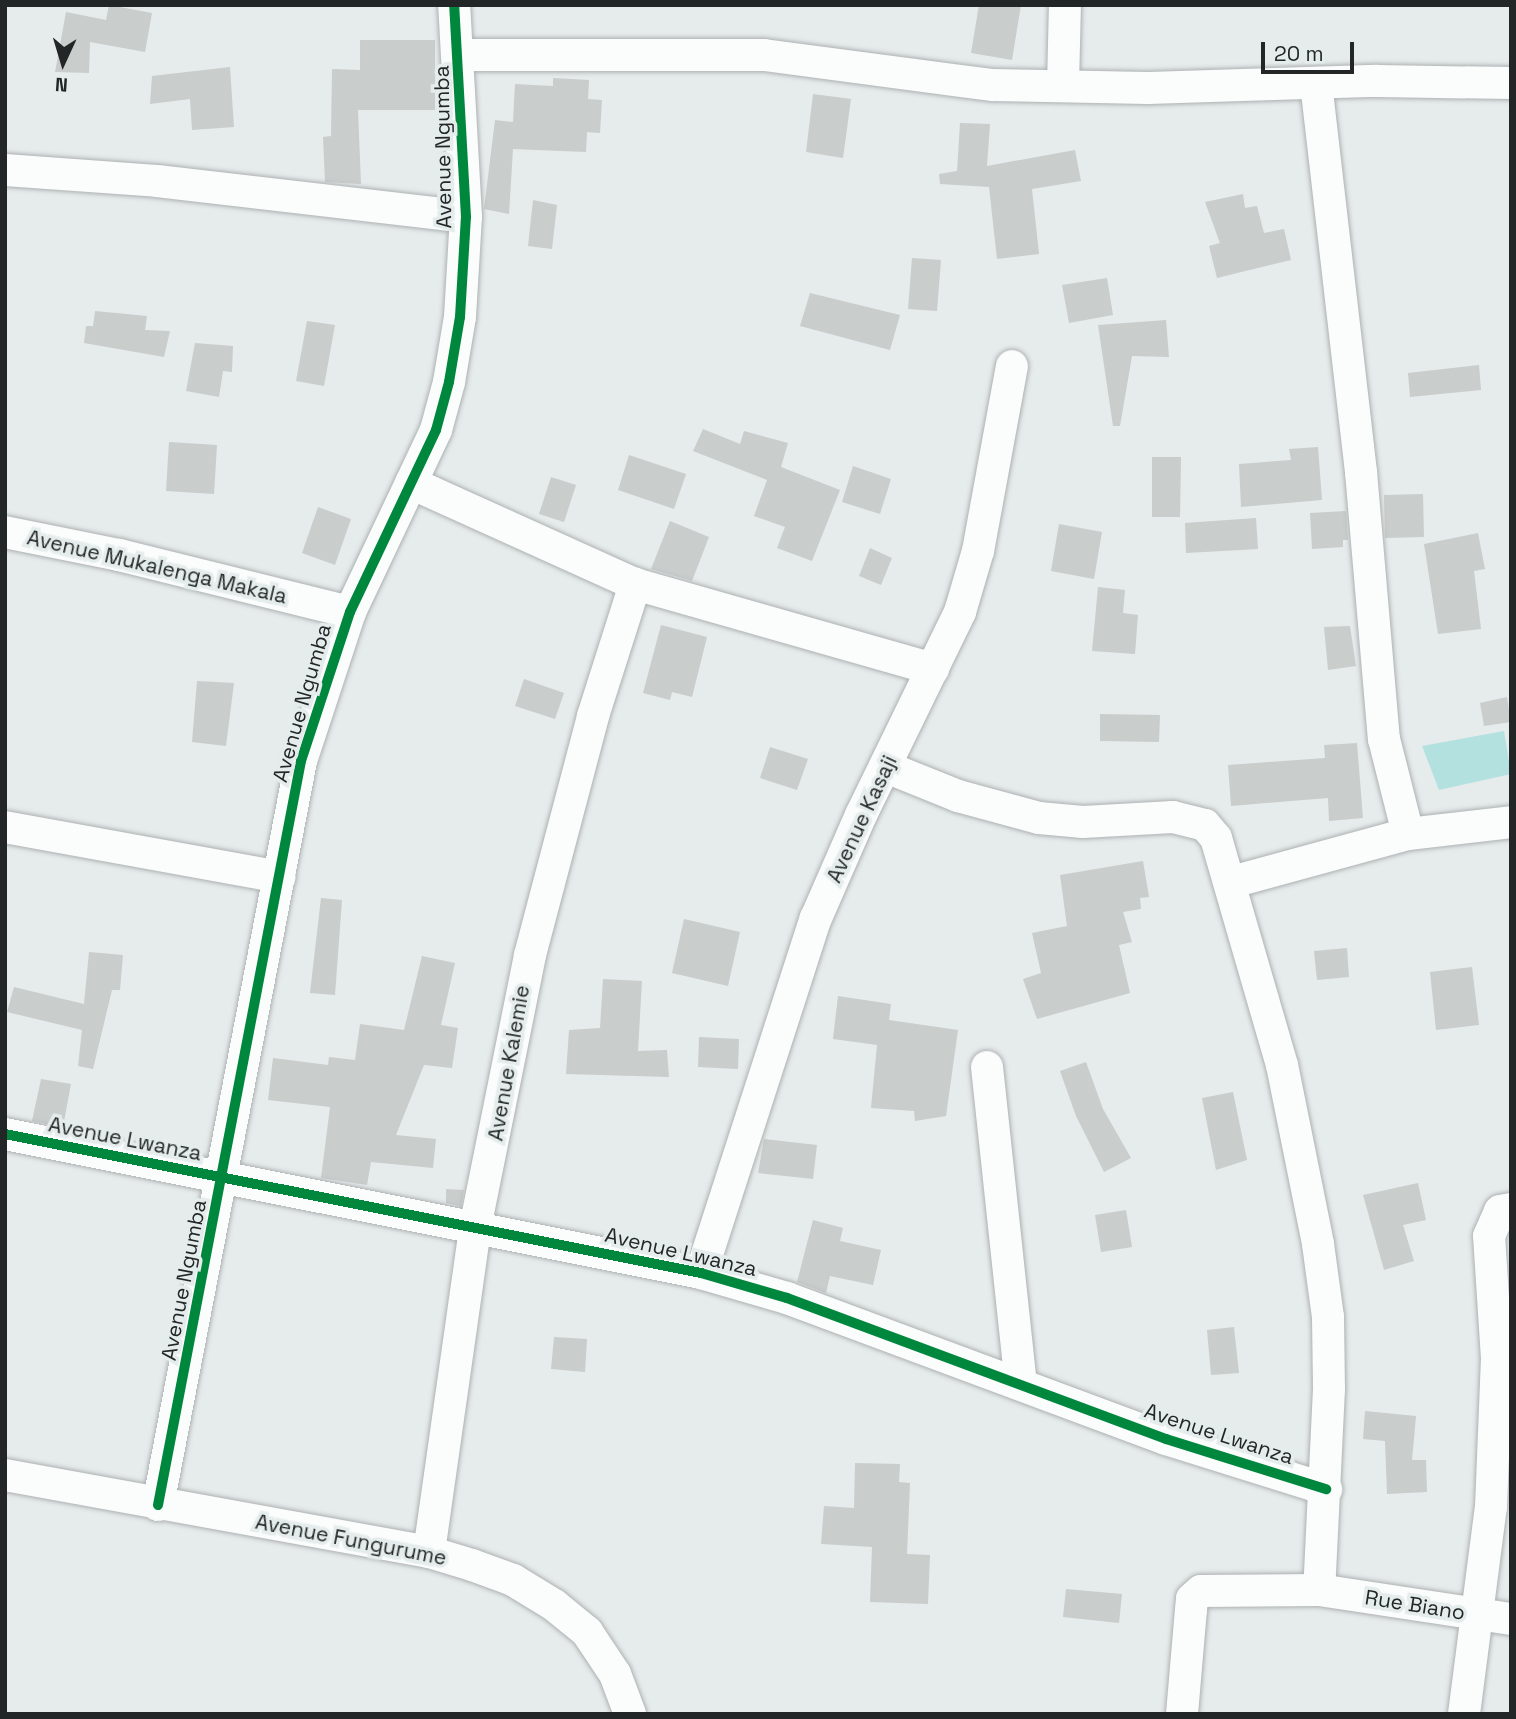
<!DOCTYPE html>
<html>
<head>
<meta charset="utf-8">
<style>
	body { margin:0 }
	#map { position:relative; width:1516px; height:1719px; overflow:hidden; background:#e6ebeb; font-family:"Space Grotesk",sans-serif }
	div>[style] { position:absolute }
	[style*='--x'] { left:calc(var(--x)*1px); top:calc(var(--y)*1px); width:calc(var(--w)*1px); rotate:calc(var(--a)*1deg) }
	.green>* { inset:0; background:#b3e1df }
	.building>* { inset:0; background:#c9cdcc }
	.roads { filter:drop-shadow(0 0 2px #adb1b1) drop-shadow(0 0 2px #adb1b1) }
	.minor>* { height:32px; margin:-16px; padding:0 16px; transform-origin:16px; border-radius:16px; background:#fbfcfc }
	.cycleway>* { height:10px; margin:-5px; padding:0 5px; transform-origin:5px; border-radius:5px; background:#00873e }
	span { translate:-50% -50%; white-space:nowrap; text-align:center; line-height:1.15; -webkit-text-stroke:7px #e5ecec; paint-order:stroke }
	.street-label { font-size:21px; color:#232626 }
	.frame { position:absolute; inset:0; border:7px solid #232626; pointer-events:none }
	.north { position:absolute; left:28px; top:28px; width:70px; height:70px; -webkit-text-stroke:5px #e5ecec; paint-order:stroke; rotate:184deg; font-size:19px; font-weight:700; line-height:28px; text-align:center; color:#232626 }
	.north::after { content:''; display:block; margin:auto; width:24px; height:32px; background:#232626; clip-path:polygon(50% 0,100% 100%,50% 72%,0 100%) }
	.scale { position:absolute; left:1261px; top:42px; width:93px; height:32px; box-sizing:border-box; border:4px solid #232626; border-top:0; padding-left:9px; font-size:21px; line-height:24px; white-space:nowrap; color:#232626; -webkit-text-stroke:5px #e5ecec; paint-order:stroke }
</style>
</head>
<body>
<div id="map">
	<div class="green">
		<div style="clip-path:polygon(1504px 731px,1511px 774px,1439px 790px,1422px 746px)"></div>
	</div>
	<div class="building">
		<div style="clip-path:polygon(109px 5px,152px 13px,145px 52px,90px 42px,89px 73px,55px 72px,66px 12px,106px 20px)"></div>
		<div style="clip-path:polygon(979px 5px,1021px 5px,1012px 60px,971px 53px)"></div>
		<div style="clip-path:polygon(360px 40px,435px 40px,435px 110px,358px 110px,361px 184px,325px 182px,323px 137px,331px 136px,332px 69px,360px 70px)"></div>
		<div style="clip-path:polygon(230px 67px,234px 127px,192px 130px,190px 99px,150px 104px,152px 76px)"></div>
		<div style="clip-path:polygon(553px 78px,589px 80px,588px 99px,602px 100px,600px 133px,587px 132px,586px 152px,513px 149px,509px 214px,484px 209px,495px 120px,513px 122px,515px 84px,553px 86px)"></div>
		<div style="clip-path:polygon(813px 94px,851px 99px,843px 158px,806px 152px)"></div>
		<div style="clip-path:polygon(960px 123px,990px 124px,987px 166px,1075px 150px,1081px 181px,1032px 189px,1039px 254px,997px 259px,989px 187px,940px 184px,939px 174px,957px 171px)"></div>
		<div style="clip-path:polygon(1243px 194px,1245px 208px,1257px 206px,1264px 233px,1284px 229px,1291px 260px,1217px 278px,1209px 246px,1220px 243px,1205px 202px)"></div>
		<div style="clip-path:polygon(533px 200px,557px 205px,552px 249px,528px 246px)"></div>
		<div style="clip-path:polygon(912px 258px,941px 260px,937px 311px,908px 309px)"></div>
		<div style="clip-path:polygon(1107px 278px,1113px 315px,1069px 323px,1062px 285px)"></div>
		<div style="clip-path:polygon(810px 293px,900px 315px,890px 350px,800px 326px)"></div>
		<div style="clip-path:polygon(95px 311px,147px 316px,145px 330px,170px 331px,164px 357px,84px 343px,86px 326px,93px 326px)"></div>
		<div style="clip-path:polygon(1166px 320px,1169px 357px,1132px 356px,1120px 426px,1113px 426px,1098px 325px)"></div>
		<div style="clip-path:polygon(307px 321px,335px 325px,324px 386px,296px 381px)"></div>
		<div style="clip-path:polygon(195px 343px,233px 346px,232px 372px,223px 371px,219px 397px,186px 391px)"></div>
		<div style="clip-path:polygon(1479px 365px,1481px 390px,1410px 397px,1408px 373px)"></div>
		<div style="clip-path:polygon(703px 429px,740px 444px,744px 431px,788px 443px,781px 467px,840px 490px,812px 561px,777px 548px,785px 527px,754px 516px,767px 480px,693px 451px)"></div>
		<div style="clip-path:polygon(169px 442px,217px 445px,214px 494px,166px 491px)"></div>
		<div style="clip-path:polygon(1318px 447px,1322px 500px,1241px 507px,1239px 464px,1291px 460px,1289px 449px)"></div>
		<div style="clip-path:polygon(629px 455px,686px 474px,674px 509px,618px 490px)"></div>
		<div style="clip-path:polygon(1152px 457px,1181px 457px,1180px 517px,1152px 517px)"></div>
		<div style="clip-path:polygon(853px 466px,891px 479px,880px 514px,842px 502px)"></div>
		<div style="clip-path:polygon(551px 477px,576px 485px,564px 522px,539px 514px)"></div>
		<div style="clip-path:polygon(1423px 494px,1424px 537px,1385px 538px,1384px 495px)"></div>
		<div style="clip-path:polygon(318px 507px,351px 519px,335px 565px,302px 553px)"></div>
		<div style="clip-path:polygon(1346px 511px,1348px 540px,1343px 540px,1343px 547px,1312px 549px,1310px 513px)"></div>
		<div style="clip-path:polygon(1256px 518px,1258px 549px,1186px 553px,1185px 523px)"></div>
		<div style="clip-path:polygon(670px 521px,709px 537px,692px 581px,651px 569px)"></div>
		<div style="clip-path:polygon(1059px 524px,1102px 532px,1094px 579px,1051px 571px)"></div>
		<div style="clip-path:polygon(1478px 533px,1485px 569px,1474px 571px,1481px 629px,1438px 634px,1424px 544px)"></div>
		<div style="clip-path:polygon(870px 548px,892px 558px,881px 585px,859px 576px)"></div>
		<div style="clip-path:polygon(1098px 587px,1125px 590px,1123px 613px,1138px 615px,1135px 654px,1092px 651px)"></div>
		<div style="clip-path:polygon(661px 625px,707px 637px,692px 697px,672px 692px,670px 700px,643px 693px)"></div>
		<div style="clip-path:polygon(1350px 626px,1356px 666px,1328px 670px,1324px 627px)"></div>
		<div style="clip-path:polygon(524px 679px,564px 693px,555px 719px,515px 706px)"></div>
		<div style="clip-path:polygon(197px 681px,234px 683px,226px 746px,192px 742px)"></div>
		<div style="clip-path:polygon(1507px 697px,1511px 722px,1484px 726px,1480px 703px)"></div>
		<div style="clip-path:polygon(1100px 714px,1160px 715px,1159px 742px,1100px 741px)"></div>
		<div style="clip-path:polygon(1357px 743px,1363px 818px,1329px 821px,1328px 798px,1231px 806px,1228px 765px,1325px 758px,1324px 745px)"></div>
		<div style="clip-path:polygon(770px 747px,808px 759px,797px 790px,760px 778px)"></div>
		<div style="clip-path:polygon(1143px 861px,1149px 897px,1140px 898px,1141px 909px,1123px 912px,1132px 942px,1119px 945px,1130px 993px,1037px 1019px,1023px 979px,1041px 973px,1032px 933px,1067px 926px,1060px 875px)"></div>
		<div style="clip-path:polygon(321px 898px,342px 900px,335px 995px,310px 993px)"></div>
		<div style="clip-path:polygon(684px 919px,740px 932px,728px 986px,672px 973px)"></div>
		<div style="clip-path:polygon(1347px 948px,1349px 977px,1317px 980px,1314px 951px)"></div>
		<div style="clip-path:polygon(89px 952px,123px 955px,120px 990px,112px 990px,93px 1069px,78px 1066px,82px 1030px,7px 1012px,14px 987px,84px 1004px)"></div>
		<div style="clip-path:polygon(422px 956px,455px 963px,441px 1025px,458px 1028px,452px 1068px,424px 1065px,396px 1135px,436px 1139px,433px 1168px,371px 1162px,367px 1185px,321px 1178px,330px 1107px,268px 1100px,273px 1058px,328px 1065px,329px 1057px,355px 1060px,360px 1024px,404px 1030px)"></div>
		<div style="clip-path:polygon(1472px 967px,1479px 1025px,1436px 1030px,1430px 972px)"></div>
		<div style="clip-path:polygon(603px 979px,642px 981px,638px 1051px,667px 1050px,669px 1077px,566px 1074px,569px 1030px,600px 1028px)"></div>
		<div style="clip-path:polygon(838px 996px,891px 1004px,889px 1020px,958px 1030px,946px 1116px,915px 1121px,914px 1111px,871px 1108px,877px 1045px,833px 1039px)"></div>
		<div style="clip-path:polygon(699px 1037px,739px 1039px,738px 1069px,698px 1067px)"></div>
		<div style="clip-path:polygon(1086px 1062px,1103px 1109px,1131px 1158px,1104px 1172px,1076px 1116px,1060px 1071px)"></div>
		<div style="clip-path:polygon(41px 1079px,71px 1084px,63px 1127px,32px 1121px)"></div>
		<div style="clip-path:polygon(1233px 1092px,1247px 1160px,1216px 1170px,1202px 1098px)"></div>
		<div style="clip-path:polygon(764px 1139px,817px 1145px,813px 1179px,758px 1173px)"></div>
		<div style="clip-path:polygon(1418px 1183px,1426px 1220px,1403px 1225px,1414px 1261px,1384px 1270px,1363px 1195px)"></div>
		<div style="clip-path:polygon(446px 1189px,464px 1190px,461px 1206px,446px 1203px)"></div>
		<div style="clip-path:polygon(1126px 1210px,1132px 1247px,1101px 1252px,1095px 1215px)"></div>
		<div style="clip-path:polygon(813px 1220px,843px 1228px,840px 1241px,881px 1250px,873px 1285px,830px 1276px,826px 1293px,797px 1282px)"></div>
		<div style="clip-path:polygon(1234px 1327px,1239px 1373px,1211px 1375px,1207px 1330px)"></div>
		<div style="clip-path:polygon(554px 1337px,587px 1339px,585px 1372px,551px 1369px)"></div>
		<div style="clip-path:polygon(1365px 1411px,1416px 1416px,1412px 1460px,1426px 1460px,1427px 1492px,1387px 1494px,1385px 1441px,1363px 1439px)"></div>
		<div style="clip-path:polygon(855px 1463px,900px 1464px,899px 1482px,910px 1483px,907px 1554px,930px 1555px,928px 1604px,870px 1602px,872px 1547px,821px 1544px,824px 1506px,854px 1508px)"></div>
		<div style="clip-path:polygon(1066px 1589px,1122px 1594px,1119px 1623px,1063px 1617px)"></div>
	</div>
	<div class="roads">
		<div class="minor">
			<div style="--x:460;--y:55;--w:304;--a:0"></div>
			<div style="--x:764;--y:55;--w:231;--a:7.5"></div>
			<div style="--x:993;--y:85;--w:155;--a:1.1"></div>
			<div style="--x:1148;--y:88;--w:229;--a:-1.8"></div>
			<div style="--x:1377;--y:81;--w:134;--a:0.9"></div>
			<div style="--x:1316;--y:83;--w:392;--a:83.4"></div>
			<div style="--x:1361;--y:472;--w:268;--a:85.1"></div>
			<div style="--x:1384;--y:739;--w:98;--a:75.8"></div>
			<div style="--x:1063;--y:85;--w:80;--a:-88.6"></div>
			<div style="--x:5;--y:170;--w:152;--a:4.1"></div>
			<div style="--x:157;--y:181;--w:311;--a:6.6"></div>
			<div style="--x:411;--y:483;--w:246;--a:24.3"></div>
			<div style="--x:635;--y:584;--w:310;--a:15.9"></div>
			<div style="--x:5;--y:532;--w:116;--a:11.4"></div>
			<div style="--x:119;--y:555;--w:238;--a:13.9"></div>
			<div style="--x:886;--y:767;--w:78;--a:21.9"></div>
			<div style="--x:958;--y:796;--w:84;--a:15.2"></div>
			<div style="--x:1039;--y:818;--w:44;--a:5.2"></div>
			<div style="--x:1083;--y:822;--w:90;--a:-3.2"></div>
			<div style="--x:1173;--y:817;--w:33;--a:14"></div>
			<div style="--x:1205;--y:825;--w:17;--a:50"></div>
			<div style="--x:1216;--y:838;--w:236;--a:73.8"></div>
			<div style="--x:1282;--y:1065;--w:183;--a:78.6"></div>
			<div style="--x:1318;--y:1244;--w:74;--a:82.2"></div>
			<div style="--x:1328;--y:1317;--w:72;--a:89.2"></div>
			<div style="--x:1329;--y:1389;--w:201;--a:92.8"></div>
			<div style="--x:5;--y:827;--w:279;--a:10.3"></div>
			<div style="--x:1232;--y:882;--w:182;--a:-15.3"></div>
			<div style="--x:1408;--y:834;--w:104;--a:-6.6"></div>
			<div style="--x:987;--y:1067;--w:319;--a:83.9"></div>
			<div style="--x:5;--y:1134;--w:710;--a:11.29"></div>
			<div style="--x:701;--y:1273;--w:90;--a:16.2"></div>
			<div style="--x:787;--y:1298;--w:404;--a:20.4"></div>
			<div style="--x:1166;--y:1439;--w:168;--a:17.4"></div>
			<div style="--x:701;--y:1273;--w:373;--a:-72.1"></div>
			<div style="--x:816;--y:918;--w:112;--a:-66.4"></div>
			<div style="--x:861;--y:815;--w:226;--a:-64"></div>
			<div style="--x:960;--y:612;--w:64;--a:-73.6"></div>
			<div style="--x:978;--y:551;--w:188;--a:-79.6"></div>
			<div style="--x:5;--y:1475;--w:431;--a:10.3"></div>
			<div style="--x:429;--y:1552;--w:45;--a:16.8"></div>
			<div style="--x:472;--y:1565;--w:44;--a:20.1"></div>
			<div style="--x:513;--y:1580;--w:48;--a:31.4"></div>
			<div style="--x:554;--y:1605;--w:43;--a:39.3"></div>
			<div style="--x:587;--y:1632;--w:50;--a:56.3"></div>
			<div style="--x:615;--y:1674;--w:43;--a:69.4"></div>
			<div style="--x:158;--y:1505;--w:758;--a:-79.12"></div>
			<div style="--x:301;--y:761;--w:157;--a:-71.8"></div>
			<div style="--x:350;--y:612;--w:201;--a:-64.7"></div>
			<div style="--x:436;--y:430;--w:50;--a:-74.8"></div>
			<div style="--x:449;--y:382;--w:66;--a:-80.4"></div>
			<div style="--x:460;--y:317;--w:100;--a:-86.6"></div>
			<div style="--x:466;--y:217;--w:212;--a:-93.2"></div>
			<div style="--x:429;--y:1552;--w:327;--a:-81.9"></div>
			<div style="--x:475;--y:1228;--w:278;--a:-78.6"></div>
			<div style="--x:530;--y:955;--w:247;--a:-75.2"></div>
			<div style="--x:593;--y:716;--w:139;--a:-72.3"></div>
			<div style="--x:1182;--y:1714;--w:104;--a:-85.1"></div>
			<div style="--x:1191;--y:1610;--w:11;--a:-85"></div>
			<div style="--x:1192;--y:1599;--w:12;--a:-42"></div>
			<div style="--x:1201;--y:1591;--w:118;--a:-0.5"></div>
			<div style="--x:1319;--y:1590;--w:194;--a:8.6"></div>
			<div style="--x:1464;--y:1714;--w:209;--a:-82.6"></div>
			<div style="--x:1491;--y:1507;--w:148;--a:-87.7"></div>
			<div style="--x:1497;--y:1359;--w:123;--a:-93.7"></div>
			<div style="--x:1489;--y:1236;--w:27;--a:-66"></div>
			<div style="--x:1500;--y:1211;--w:11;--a:-10"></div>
		</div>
	</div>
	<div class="cycleway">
		<div style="--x:5;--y:1134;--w:710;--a:11.29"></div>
		<div style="--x:701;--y:1273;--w:90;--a:16.2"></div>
		<div style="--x:787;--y:1298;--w:404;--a:20.4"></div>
		<div style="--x:1166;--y:1439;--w:168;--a:17.4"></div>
		<div style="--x:158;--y:1505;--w:758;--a:-79.12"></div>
		<div style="--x:301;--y:761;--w:157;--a:-71.8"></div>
		<div style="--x:350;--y:612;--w:201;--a:-64.7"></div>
		<div style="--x:436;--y:430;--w:50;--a:-74.8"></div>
		<div style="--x:449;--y:382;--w:66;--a:-80.4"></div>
		<div style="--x:460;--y:317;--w:100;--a:-86.6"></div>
		<div style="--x:466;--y:217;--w:212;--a:-93.2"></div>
	</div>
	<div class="street-label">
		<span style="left:443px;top:147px;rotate:-91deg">Avenue Ngumba</span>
		<span style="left:157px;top:567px;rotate:13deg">Avenue Mukalenga Makala</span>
		<span style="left:302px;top:703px;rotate:-74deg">Avenue Ngumba</span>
		<span style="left:862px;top:819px;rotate:-65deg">Avenue Kasaji</span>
		<span style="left:509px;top:1063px;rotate:-80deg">Avenue Kalemie</span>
		<span style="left:125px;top:1139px;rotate:11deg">Avenue Lwanza</span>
		<span style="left:681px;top:1252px;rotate:13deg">Avenue Lwanza</span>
		<span style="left:184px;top:1280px;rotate:-79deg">Avenue Ngumba</span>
		<span style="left:1219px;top:1434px;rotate:18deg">Avenue Lwanza</span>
		<span style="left:351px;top:1540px;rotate:11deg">Avenue Fungurume</span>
		<span style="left:1415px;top:1605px;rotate:9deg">Rue Biano</span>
	</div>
	<div class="frame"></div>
	<div class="north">N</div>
	<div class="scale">20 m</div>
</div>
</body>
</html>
